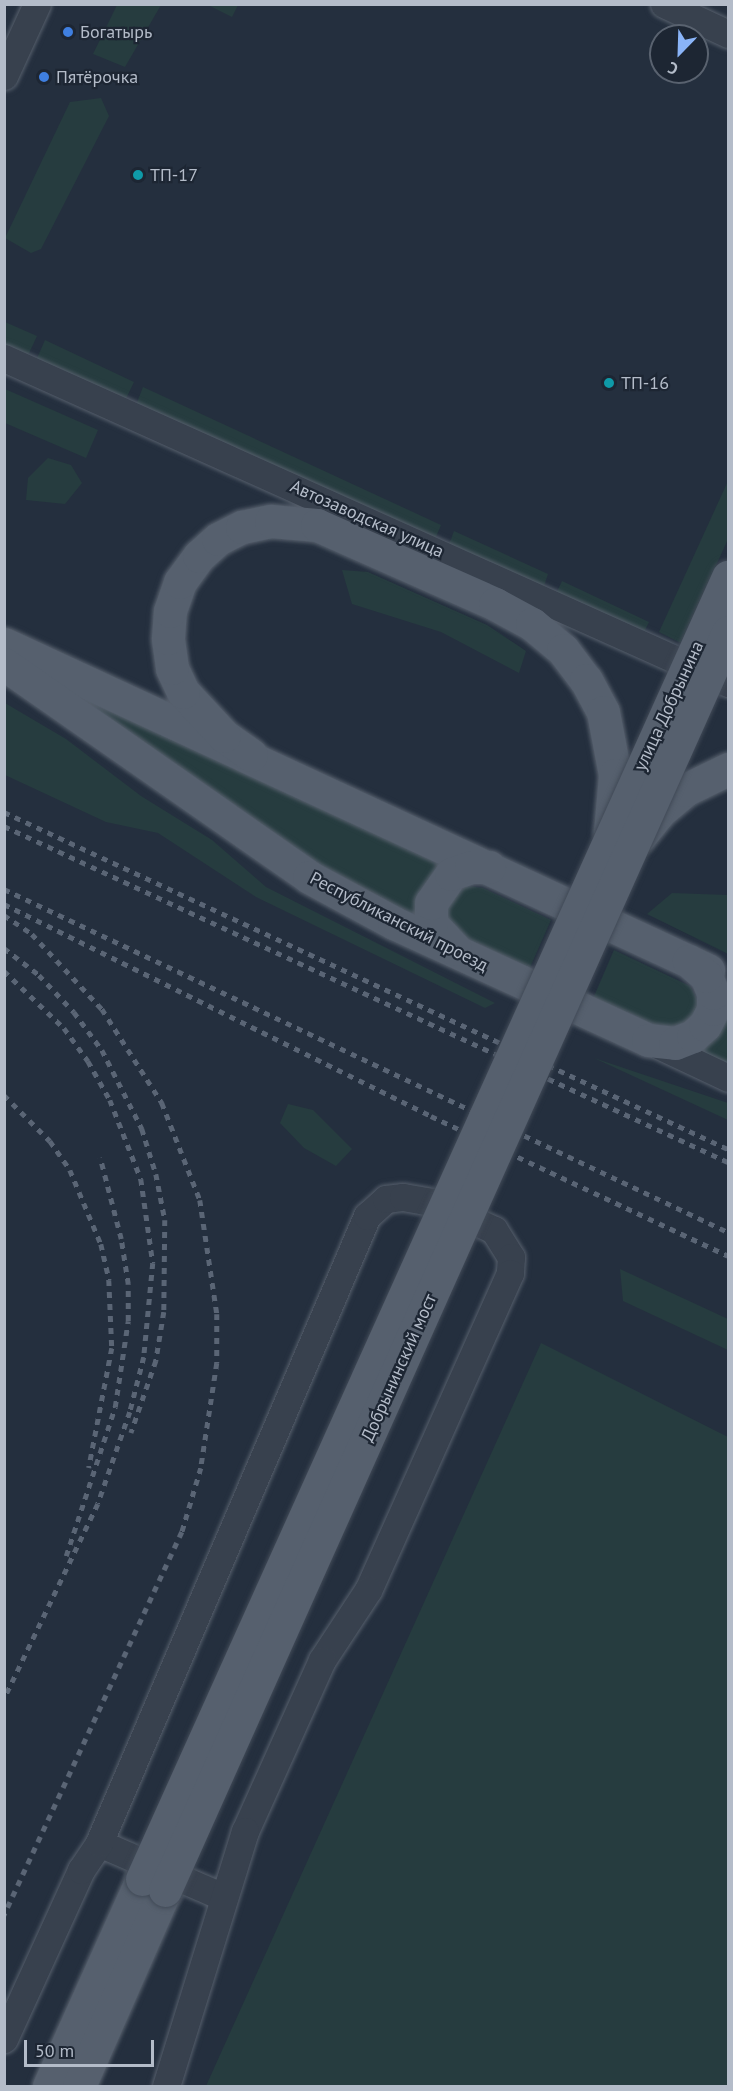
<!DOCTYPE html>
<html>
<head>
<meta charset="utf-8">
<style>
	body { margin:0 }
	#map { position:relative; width:733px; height:2091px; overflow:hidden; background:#242f3e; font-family:"PT Sans",sans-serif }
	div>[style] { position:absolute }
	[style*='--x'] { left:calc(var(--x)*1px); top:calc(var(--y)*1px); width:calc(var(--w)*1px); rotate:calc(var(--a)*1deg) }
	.green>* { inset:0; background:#263c3f }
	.roads { filter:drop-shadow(0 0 2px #565f6c) drop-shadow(0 0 2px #565f6c) }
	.minor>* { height:27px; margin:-13.5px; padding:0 13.5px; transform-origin:13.5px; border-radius:13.5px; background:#38414e }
	.major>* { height:33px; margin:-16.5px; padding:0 16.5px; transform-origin:16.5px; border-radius:16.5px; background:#56606e }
	.rail>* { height:4.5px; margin-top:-2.25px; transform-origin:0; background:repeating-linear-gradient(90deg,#5a6575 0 6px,transparent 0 12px) }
	.bridges { filter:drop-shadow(0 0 2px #414a57) drop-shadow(0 0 2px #414a57) }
	.major-bridge>* { height:33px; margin:-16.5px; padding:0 16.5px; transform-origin:16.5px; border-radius:16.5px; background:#56606e }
	.dots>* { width:16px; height:16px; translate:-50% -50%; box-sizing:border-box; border:3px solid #1d2633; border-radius:50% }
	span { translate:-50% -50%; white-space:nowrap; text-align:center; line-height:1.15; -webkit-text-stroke:4.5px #1d2633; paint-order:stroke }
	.poi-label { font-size:18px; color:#b4bcc9 }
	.left { translate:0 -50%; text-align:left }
	.street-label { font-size:18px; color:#b4bcc9 }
	.frame { position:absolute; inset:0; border:6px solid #b4bcc9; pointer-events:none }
	.north { position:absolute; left:649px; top:24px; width:60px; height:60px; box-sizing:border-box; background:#1d2633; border:2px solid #59626f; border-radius:50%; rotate:203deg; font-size:16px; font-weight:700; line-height:24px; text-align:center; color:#b4bcc9 }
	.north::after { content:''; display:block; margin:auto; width:21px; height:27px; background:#8ab4f8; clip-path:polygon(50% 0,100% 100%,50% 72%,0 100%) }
	.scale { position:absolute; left:24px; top:2040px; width:130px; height:27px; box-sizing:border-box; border:3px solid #b4bcc9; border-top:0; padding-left:8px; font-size:18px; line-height:21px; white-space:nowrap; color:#b4bcc9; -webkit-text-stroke:4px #1d2633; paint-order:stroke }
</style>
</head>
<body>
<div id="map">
	<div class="green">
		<div style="clip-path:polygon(117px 5px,161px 5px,125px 67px,93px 54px)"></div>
		<div style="clip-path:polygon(208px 5px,238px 5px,232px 17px)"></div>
		<div style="clip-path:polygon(101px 98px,109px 116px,41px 249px,31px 253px,5px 238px,70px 102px)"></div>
		<div style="clip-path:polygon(5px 322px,37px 336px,25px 362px,5px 352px)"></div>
		<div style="clip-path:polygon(45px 340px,134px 382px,123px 405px,34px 365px)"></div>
		<div style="clip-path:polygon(143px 387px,441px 525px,433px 544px,134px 410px)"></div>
		<div style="clip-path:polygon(5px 389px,98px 430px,86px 458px,5px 423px)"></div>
		<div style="clip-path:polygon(48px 458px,71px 465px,82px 483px,65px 504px,26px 500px,28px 478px)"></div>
		<div style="clip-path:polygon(728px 481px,728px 539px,681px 643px,659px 632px)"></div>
		<div style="clip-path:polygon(454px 531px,548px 574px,542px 592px,447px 550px)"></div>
		<div style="clip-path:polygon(342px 570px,368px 572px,487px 625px,526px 651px,519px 673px,441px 632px,352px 604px)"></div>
		<div style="clip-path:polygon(562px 581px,649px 622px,642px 636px,555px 596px)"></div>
		<div style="clip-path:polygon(62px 687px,450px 862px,420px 927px,371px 902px)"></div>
		<div style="clip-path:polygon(5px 703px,66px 739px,141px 796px,212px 840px,266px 887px,495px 1003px,485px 1008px,256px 897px,158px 833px,106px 822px,5px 775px)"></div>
		<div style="clip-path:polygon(467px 886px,483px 888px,551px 920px,528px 972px,464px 942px,444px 919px,452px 895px)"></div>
		<div style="clip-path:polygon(672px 893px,728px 895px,728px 954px,647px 914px)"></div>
		<div style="clip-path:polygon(614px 950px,690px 986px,697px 999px,698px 1015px,675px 1033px,592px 1001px)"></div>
		<div style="clip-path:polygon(728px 990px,728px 1064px,694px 1050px,720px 1033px,726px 1018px)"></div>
		<div style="clip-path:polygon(594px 1058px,728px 1103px,728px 1120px)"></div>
		<div style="clip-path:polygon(288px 1104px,313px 1110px,352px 1149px,336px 1166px,304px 1148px,280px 1123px)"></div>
		<div style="clip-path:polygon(620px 1269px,728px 1319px,728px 1350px,623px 1301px)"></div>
		<div style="clip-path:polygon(541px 1343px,728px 1437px,728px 2086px,206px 2086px)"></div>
	</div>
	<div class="roads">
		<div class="minor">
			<div style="--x:664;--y:4;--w:71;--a:25.1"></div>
			<div style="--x:4;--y:76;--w:79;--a:-65.4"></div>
			<div style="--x:4;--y:358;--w:794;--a:24.18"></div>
			<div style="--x:652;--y:1042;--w:84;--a:25.3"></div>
			<div style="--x:99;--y:1843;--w:135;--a:23.5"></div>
			<div style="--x:4;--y:2039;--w:186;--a:-65.5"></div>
			<div style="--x:81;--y:1870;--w:32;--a:-56"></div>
			<div style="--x:99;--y:1843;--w:682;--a:-66.86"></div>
			<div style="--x:367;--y:1216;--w:25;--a:-42"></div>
			<div style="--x:386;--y:1199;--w:17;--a:-7"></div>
			<div style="--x:403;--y:1197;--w:34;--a:10"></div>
			<div style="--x:436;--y:1203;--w:64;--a:25"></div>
			<div style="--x:494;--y:1230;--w:32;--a:58"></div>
			<div style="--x:511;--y:1257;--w:16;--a:94"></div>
			<div style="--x:510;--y:1273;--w:347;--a:114.1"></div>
			<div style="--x:368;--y:1590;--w:84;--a:123.3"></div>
			<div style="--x:322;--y:1660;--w:188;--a:114.2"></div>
			<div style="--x:245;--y:1831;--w:267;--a:107.2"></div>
		</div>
		<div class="major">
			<div style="--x:4;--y:644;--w:776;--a:24.85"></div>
			<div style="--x:4;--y:664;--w:372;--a:34.9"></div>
			<div style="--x:309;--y:877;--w:97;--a:28.4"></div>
			<div style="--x:394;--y:923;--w:280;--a:24.7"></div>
			<div style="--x:648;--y:1040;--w:27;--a:6"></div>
			<div style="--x:675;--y:1043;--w:19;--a:-21"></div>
			<div style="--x:693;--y:1036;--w:16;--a:-43"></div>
			<div style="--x:705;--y:1025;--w:18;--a:-63"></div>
			<div style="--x:713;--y:1009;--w:16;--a:-90"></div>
			<div style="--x:713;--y:993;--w:18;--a:-112"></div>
			<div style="--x:706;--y:976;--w:23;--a:-139"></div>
			<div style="--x:251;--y:755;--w:33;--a:-145"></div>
			<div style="--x:224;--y:736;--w:60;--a:-133"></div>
			<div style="--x:183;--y:692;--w:26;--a:-115"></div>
			<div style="--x:172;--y:668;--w:30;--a:-98"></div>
			<div style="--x:168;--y:638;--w:27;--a:-86"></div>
			<div style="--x:170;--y:611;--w:31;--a:-71"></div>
			<div style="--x:180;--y:582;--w:32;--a:-54"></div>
			<div style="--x:199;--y:556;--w:25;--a:-42"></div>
			<div style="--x:218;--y:539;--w:27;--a:-27"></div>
			<div style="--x:242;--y:527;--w:30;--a:-12"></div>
			<div style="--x:271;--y:521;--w:46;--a:5"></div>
			<div style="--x:317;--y:525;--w:195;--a:23.9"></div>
			<div style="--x:495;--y:604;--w:42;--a:28.4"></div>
			<div style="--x:532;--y:624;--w:40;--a:40"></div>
			<div style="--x:563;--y:650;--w:38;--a:53"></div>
			<div style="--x:586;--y:680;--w:36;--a:62"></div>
			<div style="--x:603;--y:712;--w:64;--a:79.2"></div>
			<div style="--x:615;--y:775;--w:57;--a:95"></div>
			<div style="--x:639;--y:837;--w:33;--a:-51"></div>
			<div style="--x:660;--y:811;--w:33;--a:-40"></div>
			<div style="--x:685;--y:790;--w:48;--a:-26"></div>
			<div style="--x:455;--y:949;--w:35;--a:-133"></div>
			<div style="--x:431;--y:923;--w:20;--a:-90"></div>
			<div style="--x:431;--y:903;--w:35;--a:-55"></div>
			<div style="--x:451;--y:874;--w:21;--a:-19"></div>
			<div style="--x:471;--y:867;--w:18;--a:0"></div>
			<div style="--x:49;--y:2086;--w:227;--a:-65.8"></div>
			<div style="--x:79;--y:2086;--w:214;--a:-66.3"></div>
		</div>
	</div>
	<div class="rail">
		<div style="--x:4;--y:812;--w:799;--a:24.96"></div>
		<div style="--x:4;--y:826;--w:798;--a:24.9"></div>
		<div style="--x:4;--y:889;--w:801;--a:25.35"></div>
		<div style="--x:4;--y:904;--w:477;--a:26.4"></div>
		<div style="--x:431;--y:1116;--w:328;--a:25.2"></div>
		<div style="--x:4;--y:915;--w:34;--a:34"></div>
		<div style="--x:32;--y:934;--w:103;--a:47"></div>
		<div style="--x:102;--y:1009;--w:112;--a:57.4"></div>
		<div style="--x:162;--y:1103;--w:104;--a:68.6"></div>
		<div style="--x:200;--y:1200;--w:115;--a:81.5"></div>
		<div style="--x:217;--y:1314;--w:49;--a:90"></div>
		<div style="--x:217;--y:1363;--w:106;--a:98.7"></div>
		<div style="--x:201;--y:1468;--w:67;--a:106.5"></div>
		<div style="--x:182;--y:1532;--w:423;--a:114.9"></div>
		<div style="--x:4;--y:948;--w:44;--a:37.6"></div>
		<div style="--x:39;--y:975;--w:51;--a:46.6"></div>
		<div style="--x:74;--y:1012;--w:47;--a:53.6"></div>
		<div style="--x:102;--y:1050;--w:89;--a:63.1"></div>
		<div style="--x:142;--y:1129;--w:47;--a:72.7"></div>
		<div style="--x:156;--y:1174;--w:47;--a:78.9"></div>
		<div style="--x:165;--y:1220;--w:92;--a:90.6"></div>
		<div style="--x:164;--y:1312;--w:50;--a:99.3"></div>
		<div style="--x:156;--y:1361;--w:76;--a:109.1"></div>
		<div style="--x:4;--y:971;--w:83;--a:43.5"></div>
		<div style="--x:64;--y:1028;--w:41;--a:54"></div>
		<div style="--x:88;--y:1061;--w:45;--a:60.6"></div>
		<div style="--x:110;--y:1100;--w:85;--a:68.6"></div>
		<div style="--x:141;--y:1179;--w:85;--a:81.9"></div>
		<div style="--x:153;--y:1263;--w:94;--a:95.5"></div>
		<div style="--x:144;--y:1357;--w:57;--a:104.3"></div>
		<div style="--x:130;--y:1412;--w:97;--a:109.2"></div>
		<div style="--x:98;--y:1504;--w:216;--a:115.7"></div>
		<div style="--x:4;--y:1095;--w:65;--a:45"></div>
		<div style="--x:50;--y:1141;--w:35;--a:55"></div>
		<div style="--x:70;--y:1170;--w:80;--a:67.3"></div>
		<div style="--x:101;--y:1244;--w:37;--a:77"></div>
		<div style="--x:109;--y:1280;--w:68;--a:87.5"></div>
		<div style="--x:112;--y:1348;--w:122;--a:100.9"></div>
		<div style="--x:66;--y:1556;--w:157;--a:-71.8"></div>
		<div style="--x:115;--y:1407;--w:87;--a:-81.4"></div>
		<div style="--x:128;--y:1321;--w:37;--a:-90"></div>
		<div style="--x:128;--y:1284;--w:46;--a:-98.8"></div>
		<div style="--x:121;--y:1239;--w:84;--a:-104.5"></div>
	</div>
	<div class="bridges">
		<div class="major-bridge">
			<div style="--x:142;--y:1879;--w:1428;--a:-65.77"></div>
			<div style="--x:165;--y:1890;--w:1378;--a:-65.89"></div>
		</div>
	</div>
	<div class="dots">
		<div style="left:68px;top:32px;background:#3f7fe0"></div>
		<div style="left:44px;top:77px;background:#3f7fe0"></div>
		<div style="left:138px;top:175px;background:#0f9aa8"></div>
		<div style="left:609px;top:383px;background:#0f9aa8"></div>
	</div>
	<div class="poi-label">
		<span class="left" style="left:80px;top:32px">Богатырь</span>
		<span class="left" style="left:56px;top:77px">Пятёрочка</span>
		<span class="left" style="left:150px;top:175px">ТП-17</span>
		<span class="left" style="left:621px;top:383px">ТП-16</span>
	</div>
	<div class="street-label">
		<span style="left:367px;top:519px;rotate:24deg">Автозаводская улица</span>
		<span style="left:669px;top:706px;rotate:-65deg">улица Добрынина</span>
		<span style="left:399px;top:922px;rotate:27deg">Республиканский проезд</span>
		<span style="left:399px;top:1368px;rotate:-66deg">Добрынинский мост</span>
	</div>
	<div class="frame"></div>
	<div class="north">С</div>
	<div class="scale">50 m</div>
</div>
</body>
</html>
